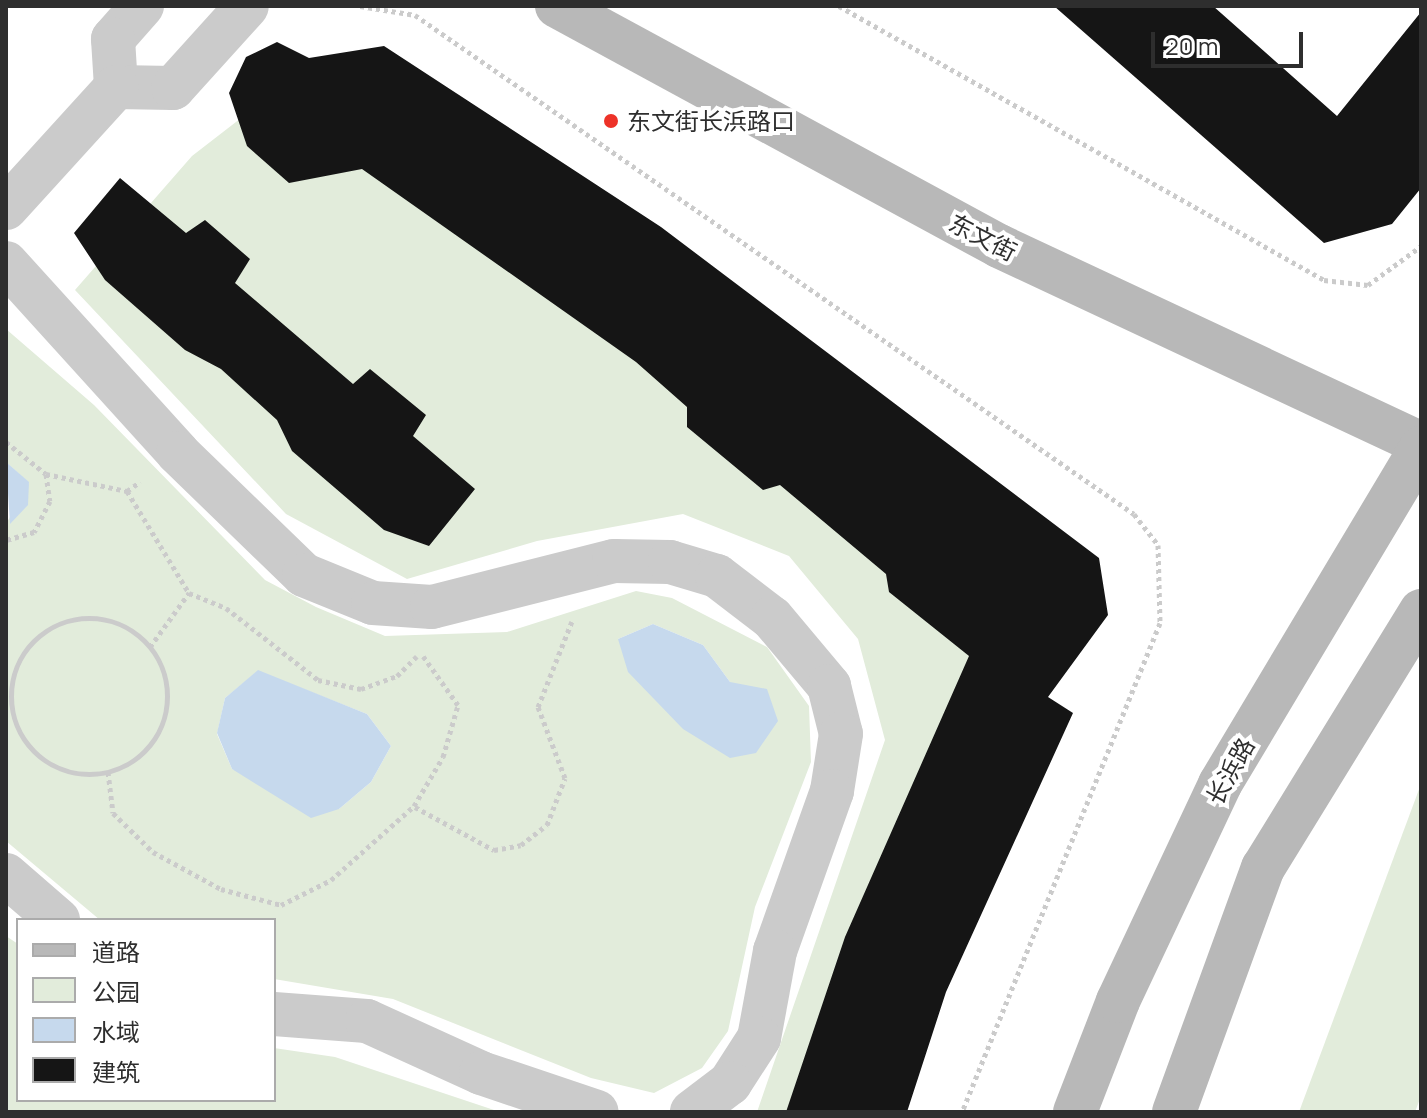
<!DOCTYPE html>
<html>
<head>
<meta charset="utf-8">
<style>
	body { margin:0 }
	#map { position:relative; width:1427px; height:1118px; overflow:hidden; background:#fff; font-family:Manrope,"Noto Sans SC",sans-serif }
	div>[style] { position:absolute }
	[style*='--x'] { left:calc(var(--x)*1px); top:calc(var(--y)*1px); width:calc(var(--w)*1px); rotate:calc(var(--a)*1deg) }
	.green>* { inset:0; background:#e2ecdb }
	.water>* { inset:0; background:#c6d9ed }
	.building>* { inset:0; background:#151515 }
	.path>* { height:5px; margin-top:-2.5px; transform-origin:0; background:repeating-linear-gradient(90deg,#cbcbcb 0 4px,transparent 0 8px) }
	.path>.ring { margin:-2.5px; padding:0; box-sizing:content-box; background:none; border:5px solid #cbcbcb; border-radius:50% }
	.street>* { height:44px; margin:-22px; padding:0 22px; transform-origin:22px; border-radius:22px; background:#cbcbcb }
	.secondary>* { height:44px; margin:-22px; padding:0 22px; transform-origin:22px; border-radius:22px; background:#b8b8b8 }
	.dots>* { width:22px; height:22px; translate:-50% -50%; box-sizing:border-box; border:4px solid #fff; border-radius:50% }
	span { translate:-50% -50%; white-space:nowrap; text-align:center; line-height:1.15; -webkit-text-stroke:8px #fff; paint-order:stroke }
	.poi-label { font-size:24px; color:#2e2e2e }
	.left { translate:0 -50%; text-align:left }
	.street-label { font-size:24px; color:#2e2e2e }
	.frame { position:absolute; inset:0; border:8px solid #2e2e2e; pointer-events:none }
	.legend { position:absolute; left:16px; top:918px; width:260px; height:184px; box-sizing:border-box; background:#fff; border:2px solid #ababab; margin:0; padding:10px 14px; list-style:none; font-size:24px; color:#2e2e2e }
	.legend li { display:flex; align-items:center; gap:16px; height:40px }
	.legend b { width:40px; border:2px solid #ababab }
	.scale { position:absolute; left:1151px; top:32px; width:152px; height:36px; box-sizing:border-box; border:4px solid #2e2e2e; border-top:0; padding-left:10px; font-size:24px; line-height:28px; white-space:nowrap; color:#2e2e2e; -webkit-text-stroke:6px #fff; paint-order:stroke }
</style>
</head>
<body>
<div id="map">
	<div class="green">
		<div style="clip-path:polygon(284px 85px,999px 624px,791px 1112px,757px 1112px,885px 740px,858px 639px,789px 556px,683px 514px,537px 541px,407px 579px,286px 514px,75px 290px,192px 156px)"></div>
		<div style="clip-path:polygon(evenodd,6px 329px,94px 405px,265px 580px,316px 607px,385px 636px,507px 632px,636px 591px,672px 598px,767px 647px,809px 706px,811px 762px,755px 907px,728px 1031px,702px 1068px,654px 1093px,591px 1078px,393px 999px,274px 979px,274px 920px,100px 920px,6px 841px,6px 524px,29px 483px,6px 462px,6px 329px,653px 624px,703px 645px,730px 682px,618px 639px,653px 624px,6px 329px,258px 671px,367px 714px,391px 746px,371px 782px,339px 809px,232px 769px,217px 734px,225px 698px,258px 671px)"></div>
		<div style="clip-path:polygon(1421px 784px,1421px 1096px,1415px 1112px,1299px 1112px)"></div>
		<div style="clip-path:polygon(6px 936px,18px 944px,18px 1100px,274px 1100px,274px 1048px,335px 1057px,500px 1112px,6px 1112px)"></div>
	</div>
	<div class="water">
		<div style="clip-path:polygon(6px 462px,29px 482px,28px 505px,10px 524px)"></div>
		<div style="clip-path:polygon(653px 624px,703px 645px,730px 682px,767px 689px,778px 721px,756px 753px,730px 758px,683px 729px,628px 672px,618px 639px)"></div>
		<div style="clip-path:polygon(258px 670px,367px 714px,391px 746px,371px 782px,339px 809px,311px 818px,232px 769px,217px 733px,225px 698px)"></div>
	</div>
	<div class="building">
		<div style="clip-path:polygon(1054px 6px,1213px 6px,1337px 116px,1421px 12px,1421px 188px,1392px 224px,1324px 243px)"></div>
		<div style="clip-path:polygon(277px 42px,309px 58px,384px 46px,661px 227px,1099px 558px,1108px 615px,1048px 697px,1073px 713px,946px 992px,907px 1112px,786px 1112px,845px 937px,969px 656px,889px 592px,886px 574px,780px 485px,763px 490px,687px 427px,687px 407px,636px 362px,362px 169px,289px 183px,247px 146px,229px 93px,246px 57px)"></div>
		<div style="clip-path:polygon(120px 178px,186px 233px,205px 220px,250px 259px,235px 283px,353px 384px,370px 369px,426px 415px,413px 436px,475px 489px,429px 546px,384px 530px,292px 451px,277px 420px,221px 369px,185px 350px,105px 280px,74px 233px)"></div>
	</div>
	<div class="path">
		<div style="--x:360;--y:6;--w:56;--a:9.3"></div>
		<div style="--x:415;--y:15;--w:875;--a:34.76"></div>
		<div style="--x:1134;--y:514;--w:39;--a:52"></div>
		<div style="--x:1158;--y:545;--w:78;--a:88.5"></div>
		<div style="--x:1160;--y:623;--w:528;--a:112.04"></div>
		<div style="--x:839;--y:6;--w:557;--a:29.46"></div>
		<div style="--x:1324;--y:280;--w:44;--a:6.5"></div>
		<div style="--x:1368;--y:285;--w:66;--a:-36.3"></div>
		<div style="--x:6;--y:442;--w:51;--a:38.7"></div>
		<div style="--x:46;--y:474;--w:27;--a:82"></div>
		<div style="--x:50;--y:501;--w:35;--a:117"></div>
		<div style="--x:34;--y:532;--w:29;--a:164"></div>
		<div style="--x:46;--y:474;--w:83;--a:11.9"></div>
		<div style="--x:127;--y:491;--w:16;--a:-35"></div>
		<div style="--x:127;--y:491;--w:119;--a:58.7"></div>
		<div style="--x:189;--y:593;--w:40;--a:22"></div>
		<div style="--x:226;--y:608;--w:117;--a:38"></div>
		<div style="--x:318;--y:680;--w:44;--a:11.8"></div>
		<div style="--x:361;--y:689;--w:38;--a:-20"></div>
		<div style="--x:397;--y:676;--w:28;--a:-45"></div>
		<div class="ring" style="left:11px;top:618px;width:151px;height:151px"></div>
		<div style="--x:150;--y:647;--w:67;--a:-54.2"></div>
		<div style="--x:108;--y:772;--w:41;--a:83"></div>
		<div style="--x:113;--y:813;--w:56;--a:44.3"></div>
		<div style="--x:153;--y:852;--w:77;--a:28.6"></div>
		<div style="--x:221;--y:889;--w:62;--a:14.9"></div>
		<div style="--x:281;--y:905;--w:56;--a:-26.6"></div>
		<div style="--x:331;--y:880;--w:111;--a:-41.7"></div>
		<div style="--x:414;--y:806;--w:57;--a:-59.4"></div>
		<div style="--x:443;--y:757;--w:54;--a:-73.9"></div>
		<div style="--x:458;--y:705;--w:60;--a:-125.5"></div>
		<div style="--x:415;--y:807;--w:90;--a:28.6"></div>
		<div style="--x:494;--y:850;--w:27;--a:-10"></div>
		<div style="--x:521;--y:845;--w:33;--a:-38"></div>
		<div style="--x:547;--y:825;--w:50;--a:-69"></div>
		<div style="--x:565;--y:778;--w:76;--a:-110.8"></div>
		<div style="--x:538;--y:707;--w:92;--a:-68.4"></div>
	</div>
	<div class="street">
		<div style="--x:142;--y:6;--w:44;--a:131.3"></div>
		<div style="--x:113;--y:39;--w:48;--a:86.4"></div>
		<div style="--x:116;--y:87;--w:57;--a:1"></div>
		<div style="--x:173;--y:88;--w:110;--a:-47.9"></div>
		<div style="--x:6;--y:208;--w:164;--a:-47.7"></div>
		<div style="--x:6;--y:263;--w:256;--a:47.8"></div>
		<div style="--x:178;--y:453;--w:175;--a:44.1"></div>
		<div style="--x:304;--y:575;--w:74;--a:22.1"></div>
		<div style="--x:373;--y:603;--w:59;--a:3.9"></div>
		<div style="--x:432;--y:607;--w:188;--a:-14.2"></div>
		<div style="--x:614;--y:561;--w:56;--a:1"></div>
		<div style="--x:670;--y:562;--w:49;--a:16.6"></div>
		<div style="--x:717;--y:576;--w:69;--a:37.4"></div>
		<div style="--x:772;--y:618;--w:89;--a:50"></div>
		<div style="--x:829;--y:686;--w:49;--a:76"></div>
		<div style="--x:841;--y:734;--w:58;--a:99"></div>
		<div style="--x:832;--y:791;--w:170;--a:109.6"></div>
		<div style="--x:775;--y:951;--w:88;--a:100.4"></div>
		<div style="--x:759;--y:1038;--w:54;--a:122.8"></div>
		<div style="--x:730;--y:1083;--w:48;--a:142.7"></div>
		<div style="--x:6;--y:875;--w:69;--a:40.9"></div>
		<div style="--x:274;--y:1014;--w:93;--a:4.3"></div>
		<div style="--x:367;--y:1021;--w:125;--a:24.5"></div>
		<div style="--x:481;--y:1073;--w:122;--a:18.6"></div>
	</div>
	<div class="secondary">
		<div style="--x:557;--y:6;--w:503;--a:28.5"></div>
		<div style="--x:999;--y:246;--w:466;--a:25.1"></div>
		<div style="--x:1075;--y:1112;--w:119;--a:-68.8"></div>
		<div style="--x:1118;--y:1001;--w:240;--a:-64.8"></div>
		<div style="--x:1220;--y:784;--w:392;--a:-59.1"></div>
		<div style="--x:1174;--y:1112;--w:260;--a:-70"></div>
		<div style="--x:1263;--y:868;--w:302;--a:-58.4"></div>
	</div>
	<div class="dots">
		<div style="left:611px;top:121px;background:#ed3228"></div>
	</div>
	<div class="poi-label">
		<span class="left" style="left:627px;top:121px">东文街长浜路口</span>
	</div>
	<div class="street-label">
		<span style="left:983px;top:237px;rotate:27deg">东文街</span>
		<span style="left:1230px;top:771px;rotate:-61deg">长浜路</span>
	</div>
	<div class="frame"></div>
	<ul class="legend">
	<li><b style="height:10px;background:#b8b8b8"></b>道路</li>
	<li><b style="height:22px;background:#e2ecdb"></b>公园</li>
	<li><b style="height:22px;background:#c6d9ed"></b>水域</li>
	<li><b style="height:22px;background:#151515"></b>建筑</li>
	</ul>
	<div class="scale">20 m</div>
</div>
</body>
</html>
